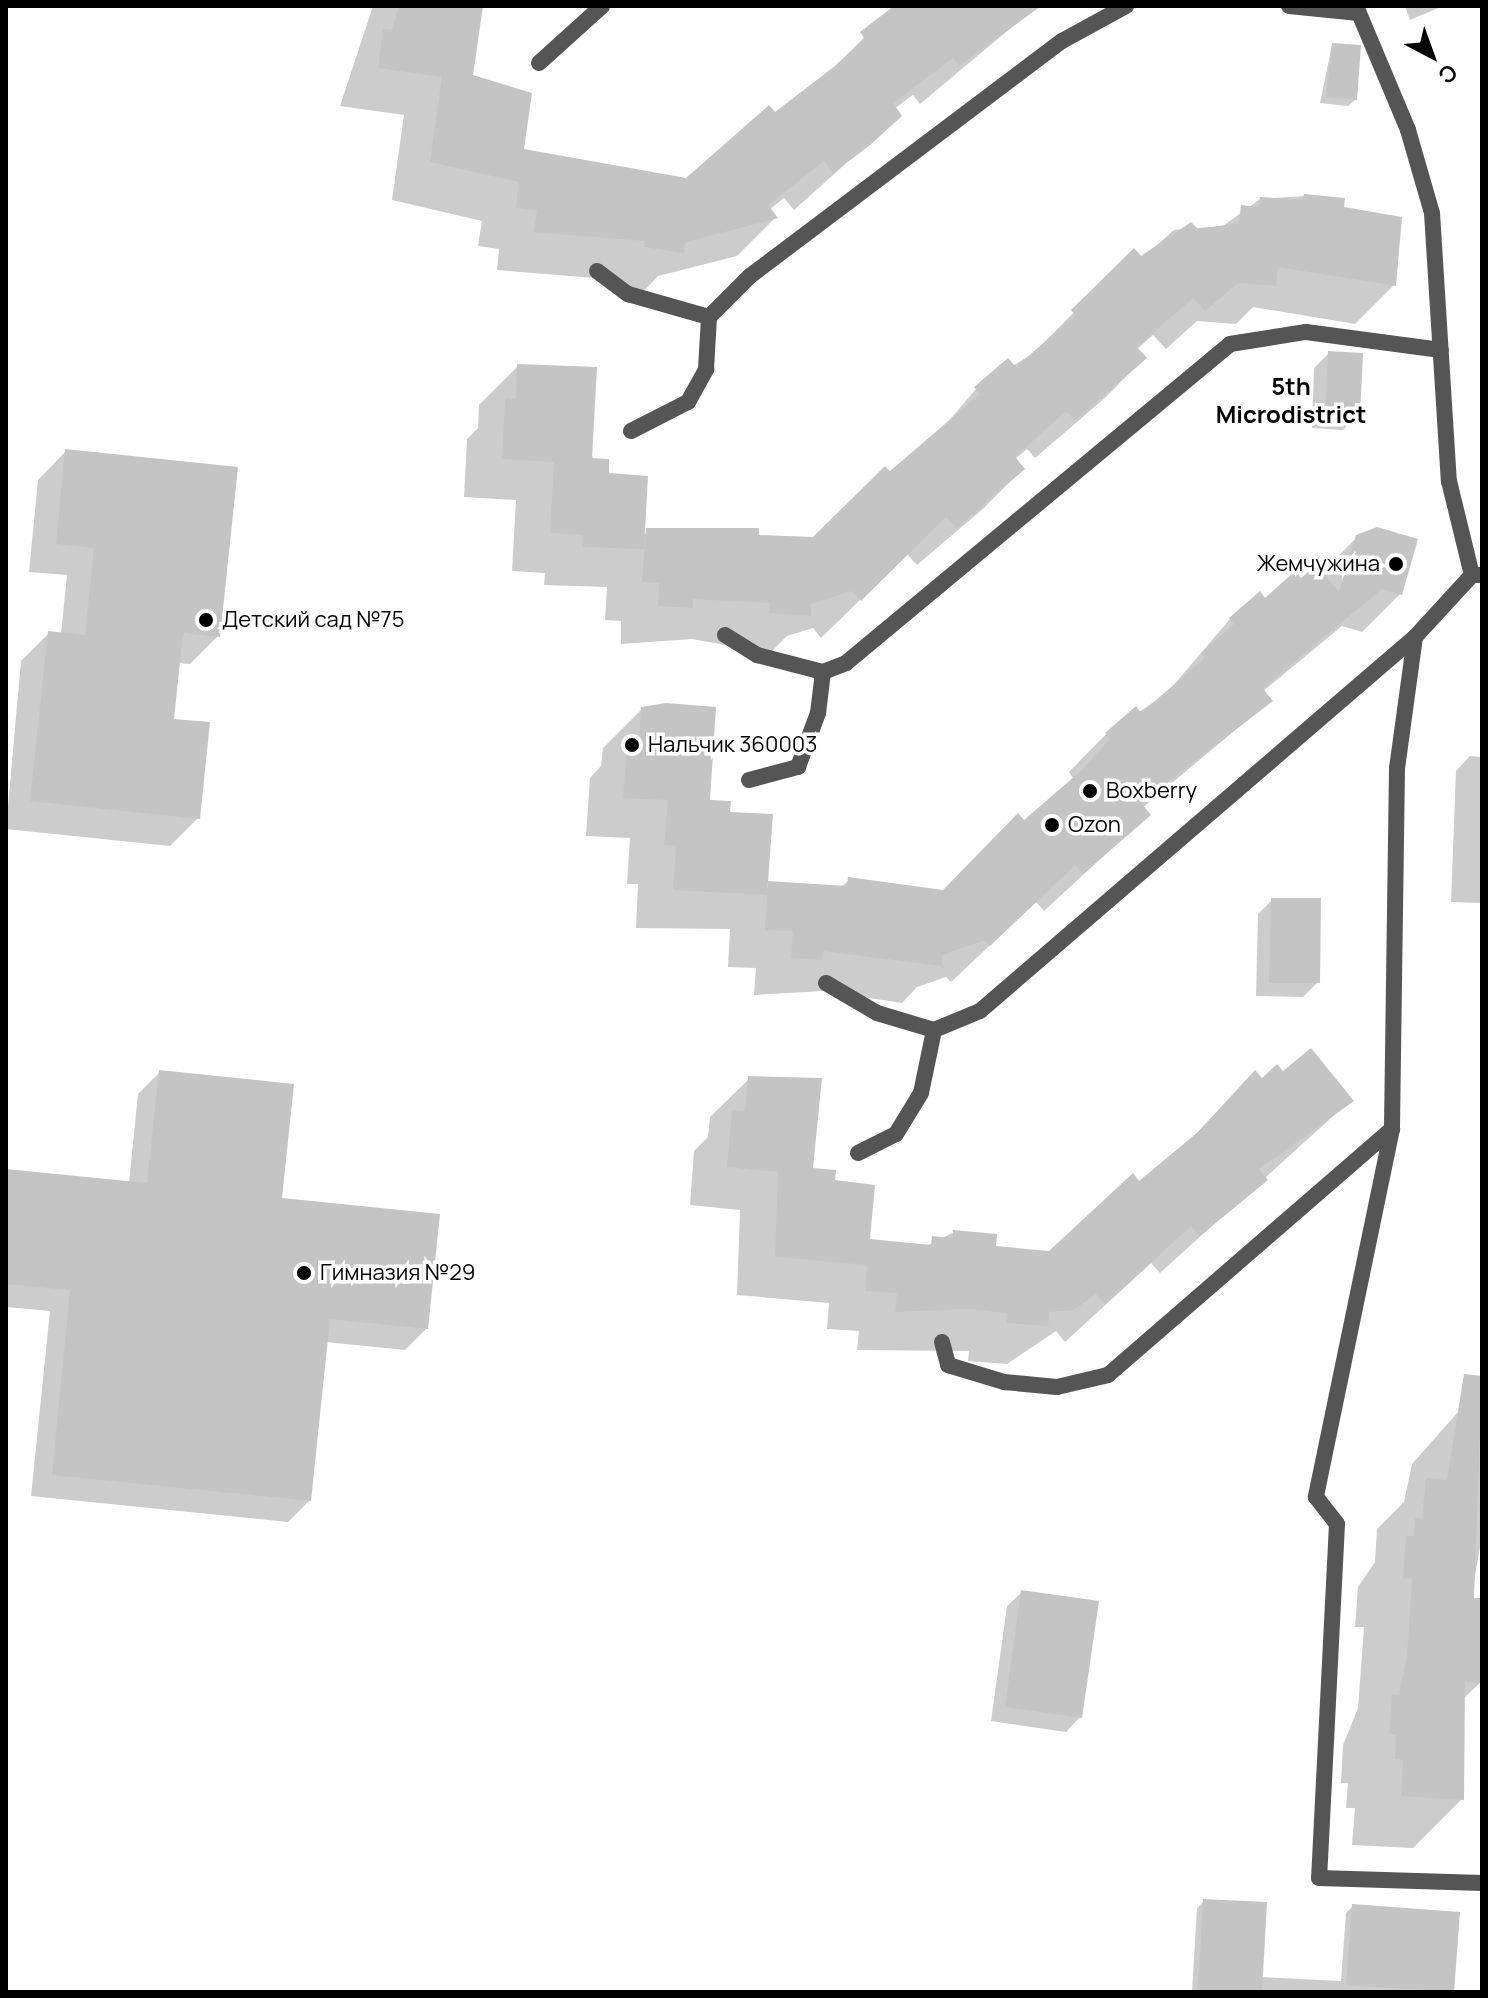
<!DOCTYPE html>
<html>
<head>
<meta charset="utf-8">
<style>
	body { margin:0 }
	#map { position:relative; width:1488px; height:1998px; overflow:hidden; background:#fff; font-family:Manrope,sans-serif }
	div>[style] { position:absolute }
	[style*='--x'] { left:calc(var(--x)*1px); top:calc(var(--y)*1px); width:calc(var(--w)*1px); rotate:calc(var(--a)*1deg) }
	.shadow>* { inset:0; background:#0003 }
	.building>* { inset:0; background:#c4c4c4 }
	.service>* { height:16px; margin:-8px; padding:0 8px; transform-origin:8px; border-radius:8px; background:#555 }
	.dots>* { width:22px; height:22px; translate:-50% -50%; box-sizing:border-box; border:4px solid #fff; border-radius:50% }
	span { translate:-50% -50%; white-space:nowrap; text-align:center; line-height:1.15; -webkit-text-stroke:7px #fff; paint-order:stroke }
	.poi-label { font-size:22px; color:#000 }
	.right { translate:-100% -50%; text-align:right }
	.left { translate:0 -50%; text-align:left }
	.neighbourhood-label { font-size:24px; color:#000; font-weight:700 }
	.frame { position:absolute; inset:0; border:8px solid #000; pointer-events:none }
	.north { position:absolute; left:1392px; top:16px; width:80px; height:80px; -webkit-text-stroke:6px #fff; paint-order:stroke; rotate:139deg; font-size:22px; font-weight:700; line-height:32px; text-align:center; color:#000 }
	.north::after { content:''; display:block; margin:auto; width:28px; height:36px; background:#000; clip-path:polygon(50% 0,100% 100%,50% 72%,0 100%) }
</style>
</head>
<body>
<div id="map">
	<div class="shadow">
		<div style="clip-path:polygon(373px 6px,481px 6px,471px 77px,522px 150px,687px 180px,825px 76px,893px 9px,1026px 6px,1030px 12px,920px 104px,913px 95px,894px 109px,900px 115px,794px 210px,784px 198px,769px 210px,775px 218px,737px 256px,658px 276px,644px 291px,607px 279px,497px 270px,499px 249px,478px 246px,482px 221px,392px 200px,404px 115px,340px 106px)"></div>
		<div style="clip-path:polygon(1405px 6px,1443px 6px,1410px 20px)"></div>
		<div style="clip-path:polygon(1332px 45px,1355px 100px,1348px 106px,1320px 103px)"></div>
		<div style="clip-path:polygon(1305px 196px,1342px 208px,1394px 285px,1355px 324px,1253px 307px,1236px 324px,1197px 321px,1166px 349px,1153px 335px,1137px 349px,1144px 358px,1106px 397px,1035px 458px,1027px 449px,1014px 460px,1022px 469px,984px 508px,917px 565px,907px 554px,821px 638px,813px 628px,787px 636px,770px 653px,692px 639px,621px 644px,621px 621px,605px 620px,607px 587px,544px 585px,545px 573px,512px 571px,516px 500px,464px 497px,467px 439px,478px 428px,479px 405px,518px 366px,607px 475px,643px 534px,814px 540px,940px 431px,976px 389px,1035px 352px,1134px 251px,1141px 259px,1174px 230px,1223px 226px,1260px 199px)"></div>
		<div style="clip-path:polygon(1329px 353px,1358px 415px,1343px 430px,1312px 428px,1314px 368px)"></div>
		<div style="clip-path:polygon(66px 451px,218px 636px,190px 664px,178px 663px,172px 721px,198px 818px,170px 846px,6px 829px,21px 661px,49px 633px,61px 634px,67px 575px,29px 572px,38px 480px)"></div>
		<div style="clip-path:polygon(1357px 537px,1400px 594px,1362px 632px,1342px 626px,1262px 692px,1270px 701px,1142px 808px,1148px 815px,1044px 911px,1036px 902px,951px 982px,946px 977px,917px 987px,902px 1003px,823px 991px,754px 995px,756px 968px,728px 967px,730px 929px,636px 928px,638px 884px,627px 884px,630px 838px,586px 836px,590px 778px,601px 766px,603px 748px,642px 709px,707px 801px,728px 814px,765px 887px,841px 887px,849px 880px,942px 892px,1073px 778px,1069px 772px,1106px 734px,1166px 694px,1230px 619px,1321px 574px)"></div>
		<div style="clip-path:polygon(1470px 756px,1482px 757px,1481px 903px,1451px 902px,1456px 771px)"></div>
		<div style="clip-path:polygon(1272px 900px,1318px 982px,1303px 997px,1256px 996px,1258px 914px)"></div>
		<div style="clip-path:polygon(160px 1072px,280px 1200px,427px 1328px,405px 1350px,326px 1342px,310px 1500px,288px 1522px,31px 1496px,50px 1311px,6px 1307px,6px 1171px,129px 1183px,138px 1094px)"></div>
		<div style="clip-path:polygon(1255px 1073px,1261px 1081px,1283px 1074px,1351px 1100px,1160px 1273px,1151px 1263px,1065px 1342px,1056px 1331px,1007px 1364px,968px 1361px,969px 1351px,857px 1350px,859px 1331px,827px 1329px,829px 1303px,737px 1295px,740px 1210px,690px 1205px,694px 1151px,708px 1137px,710px 1117px,749px 1079px,811px 1170px,832px 1182px,868px 1241px,925px 1247px,954px 1232px,993px 1248px,1050px 1253px,1185px 1145px)"></div>
		<div style="clip-path:polygon(1482px 1385px,1482px 1535px,1471px 1600px,1482px 1600px,1482px 1661px,1481px 1682px,1463px 1699px,1462px 1799px,1413px 1848px,1352px 1845px,1355px 1808px,1346px 1808px,1348px 1783px,1341px 1783px,1343px 1745px,1358px 1708px,1364px 1627px,1355px 1627px,1358px 1587px,1375px 1562px,1377px 1529px,1404px 1502px,1412px 1464px)"></div>
		<div style="clip-path:polygon(1022px 1592px,1080px 1717px,1066px 1732px,991px 1721px,1007px 1606px)"></div>
		<div style="clip-path:polygon(1204px 1901px,1260px 1977px,1341px 1981px,1346px 1913px,1353px 1906px,1458px 1914px,1452px 1992px,1192px 1992px,1197px 1908px)"></div>
	</div>
	<div class="building">
		<div style="clip-path:polygon(399px 6px,483px 6px,473px 75px,532px 93px,524px 149px,686px 178px,769px 105px,775px 112px,835px 66px,865px 39px,860px 32px,894px 6px,1041px 6px,959px 66px,953px 58px,893px 103px,902px 116px,869px 146px,833px 173px,824px 161px,768px 205px,778px 218px,686px 242px,684px 253px,644px 247px,645px 241px,534px 232px,537px 211px,516px 208px,519px 182px,430px 162px,442px 77px,378px 68px,383px 29px,392px 30px)"></div>
		<div style="clip-path:polygon(1332px 43px,1361px 45px,1357px 100px,1326px 97px)"></div>
		<div style="clip-path:polygon(1304px 194px,1345px 198px,1344px 207px,1402px 217px,1396px 286px,1278px 267px,1276px 286px,1238px 283px,1205px 311px,1193px 298px,1137px 347px,1147px 358px,1075px 421px,1066px 411px,1015px 457px,1025px 469px,957px 528px,946px 517px,861px 601px,852px 591px,811px 604px,811px 616px,769px 613px,770px 603px,693px 599px,693px 608px,658px 606px,659px 583px,642px 582px,646px 528px,759px 528px,759px 535px,813px 537px,885px 466px,890px 471px,980px 394px,974px 387px,1008px 358px,1016px 367px,1075px 315px,1071px 310px,1134px 248px,1141px 256px,1191px 222px,1198px 229px,1239px 223px,1241px 205px,1259px 207px,1260px 197px,1303px 200px)"></div>
		<div style="clip-path:polygon(1328px 351px,1363px 353px,1360px 416px,1325px 415px)"></div>
		<div style="clip-path:polygon(517px 364px,597px 367px,592px 458px,609px 459px,609px 473px,648px 476px,644px 549px,582px 547px,583px 535px,550px 533px,554px 462px,502px 459px,505px 398px,516px 399px)"></div>
		<div style="clip-path:polygon(65px 449px,238px 467px,220px 637px,183px 633px,174px 719px,210px 722px,200px 819px,30px 801px,48px 631px,85px 635px,94px 548px,56px 544px)"></div>
		<div style="clip-path:polygon(1377px 527px,1418px 539px,1402px 595px,1382px 589px,1319px 641px,1263px 689px,1273px 701px,1141px 803px,1151px 815px,1083px 874px,1075px 865px,990px 946px,985px 940px,942px 955px,942px 966px,823px 951px,822px 960px,791px 958px,793px 931px,765px 930px,768px 881px,847px 886px,848px 877px,943px 890px,1018px 813px,1024px 820px,1081px 771px,1110px 739px,1105px 733px,1136px 706px,1141px 713px,1205px 658px,1201px 653px,1234px 624px,1229px 618px,1260px 591px,1265px 598px,1295px 571px,1301px 578px,1316px 565px,1339px 592px,1356px 535px)"></div>
		<div style="clip-path:polygon(666px 703px,716px 707px,710px 800px,731px 801px,730px 812px,773px 814px,767px 895px,673px 890px,676px 846px,664px 845px,668px 800px,623px 798px,628px 737px,639px 738px,641px 707px)"></div>
		<div style="clip-path:polygon(1271px 898px,1321px 898px,1320px 983px,1269px 983px)"></div>
		<div style="clip-path:polygon(1311px 1048px,1354px 1101px,1259px 1169px,1268px 1180px,1200px 1236px,1191px 1226px,1105px 1305px,1096px 1294px,1074px 1310px,1049px 1312px,1048px 1326px,1006px 1323px,1007px 1313px,967px 1309px,895px 1312px,897px 1293px,865px 1291px,867px 1265px,775px 1257px,778px 1172px,727px 1167px,732px 1110px,745px 1111px,748px 1076px,822px 1078px,813px 1168px,836px 1170px,835px 1180px,875px 1185px,870px 1239px,931px 1245px,932px 1236px,953px 1238px,953px 1230px,997px 1234px,996px 1246px,1049px 1251px,1133px 1173px,1139px 1181px,1198px 1132px,1255px 1070px,1262px 1078px,1277px 1064px,1283px 1071px)"></div>
		<div style="clip-path:polygon(159px 1070px,294px 1084px,282px 1198px,440px 1214px,428px 1329px,330px 1319px,311px 1501px,52px 1475px,70px 1290px,6px 1284px,6px 1169px,147px 1183px)"></div>
		<div style="clip-path:polygon(1464px 1374px,1482px 1376px,1474px 1598px,1482px 1598px,1482px 1683px,1465px 1682px,1464px 1800px,1401px 1796px,1403px 1760px,1395px 1759px,1396px 1735px,1389px 1734px,1392px 1694px,1399px 1695px,1407px 1657px,1412px 1579px,1403px 1578px,1406px 1536px,1414px 1536px,1415px 1518px,1422px 1519px,1426px 1478px,1447px 1480px)"></div>
		<div style="clip-path:polygon(1021px 1590px,1099px 1601px,1082px 1718px,1005px 1707px)"></div>
		<div style="clip-path:polygon(1203px 1899px,1267px 1902px,1262px 1992px,1198px 1992px)"></div>
		<div style="clip-path:polygon(1352px 1904px,1460px 1912px,1454px 1992px,1346px 1985px)"></div>
	</div>
	<div class="service">
		<div style="--x:1289;--y:6;--w:70;--a:5.7"></div>
		<div style="--x:1356;--y:6;--w:134;--a:67.2"></div>
		<div style="--x:1408;--y:130;--w:86;--a:73.9"></div>
		<div style="--x:1432;--y:213;--w:269;--a:86.4"></div>
		<div style="--x:1449;--y:481;--w:97;--a:76.3"></div>
		<div style="--x:1472;--y:575;--w:8;--a:0"></div>
		<div style="--x:539;--y:63;--w:85;--a:-42.1"></div>
		<div style="--x:597;--y:271;--w:39;--a:37"></div>
		<div style="--x:628;--y:294;--w:84;--a:15.9"></div>
		<div style="--x:709;--y:317;--w:58;--a:-45"></div>
		<div style="--x:750;--y:276;--w:391;--a:-37"></div>
		<div style="--x:1062;--y:41;--w:73;--a:-28.7"></div>
		<div style="--x:631;--y:431;--w:64;--a:-27"></div>
		<div style="--x:688;--y:402;--w:38;--a:-61"></div>
		<div style="--x:706;--y:369;--w:52;--a:-86.7"></div>
		<div style="--x:1472;--y:575;--w:84;--a:132.6"></div>
		<div style="--x:1415;--y:637;--w:132;--a:97.8"></div>
		<div style="--x:1397;--y:768;--w:361;--a:90.8"></div>
		<div style="--x:1392;--y:1129;--w:376;--a:101.7"></div>
		<div style="--x:1316;--y:1497;--w:34;--a:52"></div>
		<div style="--x:1337;--y:1524;--w:354;--a:92.9"></div>
		<div style="--x:1319;--y:1878;--w:163;--a:1.8"></div>
		<div style="--x:725;--y:635;--w:38;--a:32"></div>
		<div style="--x:757;--y:655;--w:68;--a:14.4"></div>
		<div style="--x:823;--y:672;--w:25;--a:-21"></div>
		<div style="--x:846;--y:663;--w:499;--a:-39.7"></div>
		<div style="--x:1230;--y:344;--w:77;--a:-9"></div>
		<div style="--x:1306;--y:332;--w:136;--a:7.6"></div>
		<div style="--x:749;--y:780;--w:51;--a:-14.9"></div>
		<div style="--x:798;--y:767;--w:58;--a:-69.7"></div>
		<div style="--x:818;--y:713;--w:41;--a:-83"></div>
		<div style="--x:826;--y:983;--w:59;--a:30.5"></div>
		<div style="--x:877;--y:1013;--w:59;--a:16.6"></div>
		<div style="--x:858;--y:1153;--w:42;--a:-26.6"></div>
		<div style="--x:896;--y:1134;--w:48;--a:-58.6"></div>
		<div style="--x:921;--y:1093;--w:64;--a:-78.3"></div>
		<div style="--x:934;--y:1030;--w:50;--a:-22.4"></div>
		<div style="--x:980;--y:1011;--w:574;--a:-40.69"></div>
		<div style="--x:942;--y:1342;--w:24;--a:75"></div>
		<div style="--x:948;--y:1365;--w:59;--a:16.9"></div>
		<div style="--x:1004;--y:1382;--w:53;--a:5.4"></div>
		<div style="--x:1057;--y:1387;--w:52;--a:-13.2"></div>
		<div style="--x:1108;--y:1375;--w:376;--a:-40.9"></div>
	</div>
	<div class="dots">
		<div style="left:1396px;top:564px;background:#000"></div>
		<div style="left:206px;top:620px;background:#000"></div>
		<div style="left:632px;top:745px;background:#000"></div>
		<div style="left:1090px;top:791px;background:#000"></div>
		<div style="left:1052px;top:825px;background:#000"></div>
		<div style="left:304px;top:1273px;background:#000"></div>
	</div>
	<div class="poi-label">
		<span class="right" style="left:1380px;top:564px">Жемчужина</span>
		<span class="left" style="left:222px;top:620px">Детский сад №75</span>
		<span class="left" style="left:648px;top:745px">Нальчик 360003</span>
		<span class="left" style="left:1106px;top:791px">Boxberry</span>
		<span class="left" style="left:1068px;top:825px">Ozon</span>
		<span class="left" style="left:320px;top:1273px">Гимназия №29</span>
	</div>
	<div class="neighbourhood-label">
		<span style="left:1291px;top:400px">5th<br>Microdistrict</span>
	</div>
	<div class="frame"></div>
	<div class="north">С</div>
</div>
</body>
</html>
